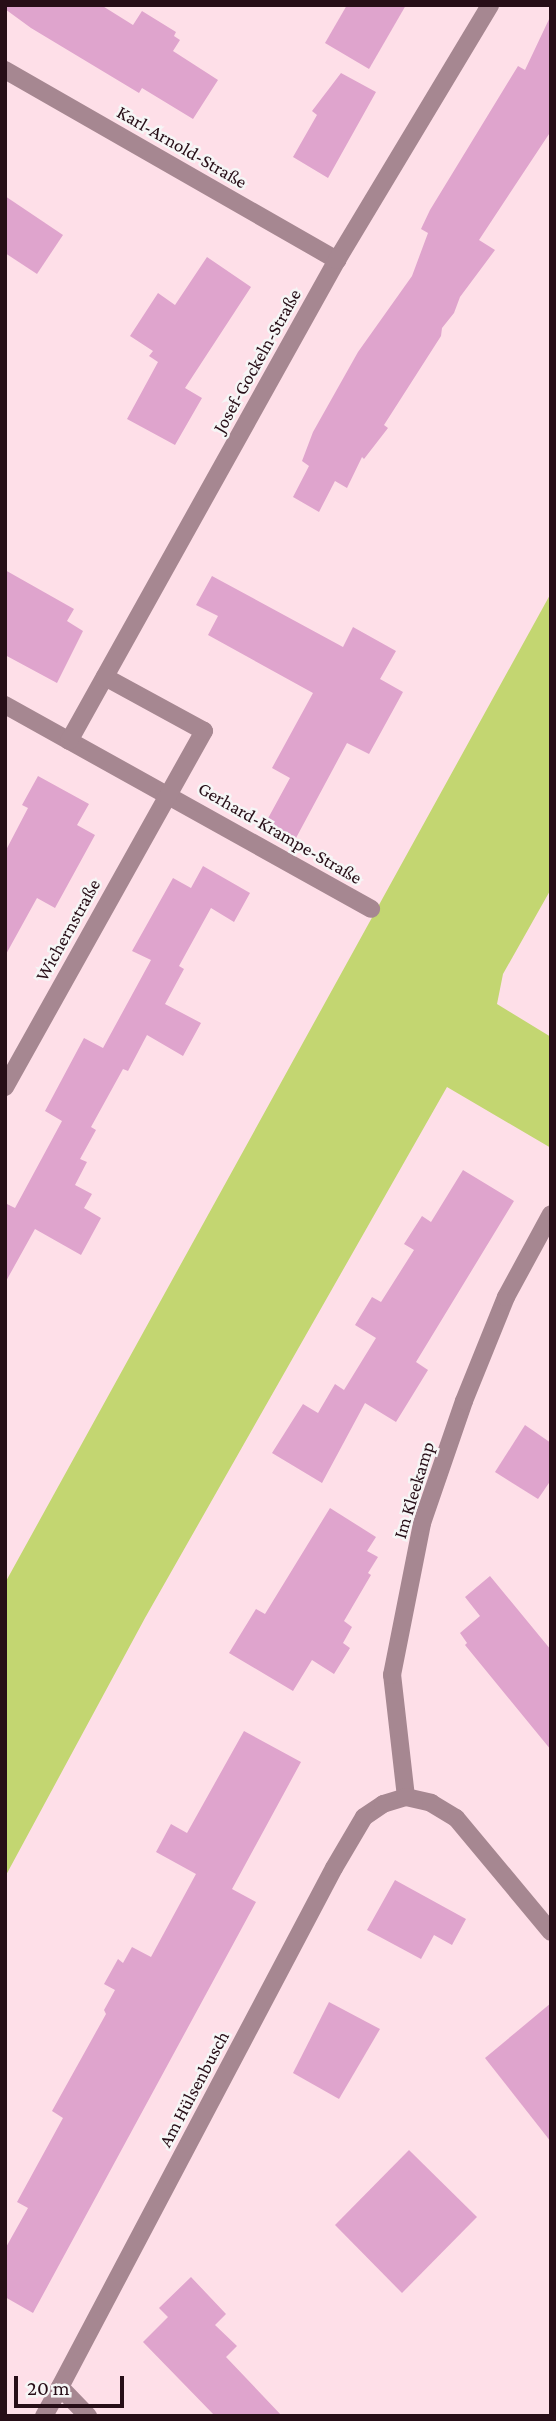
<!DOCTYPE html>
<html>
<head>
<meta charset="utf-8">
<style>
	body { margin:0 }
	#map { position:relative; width:556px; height:2421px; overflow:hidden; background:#fedfe8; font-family:"Crimson Pro",serif }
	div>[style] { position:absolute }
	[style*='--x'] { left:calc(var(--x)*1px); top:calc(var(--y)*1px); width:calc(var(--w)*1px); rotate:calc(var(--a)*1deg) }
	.green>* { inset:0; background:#c3d671 }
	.building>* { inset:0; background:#dfa4cd }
	.minor>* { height:18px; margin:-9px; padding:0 9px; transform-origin:9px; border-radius:9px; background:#a68791 }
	span { translate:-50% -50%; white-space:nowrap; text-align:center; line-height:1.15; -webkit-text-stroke:5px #f6f6f6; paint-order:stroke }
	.street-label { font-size:19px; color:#270e17 }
	.frame { position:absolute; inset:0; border:7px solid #270e17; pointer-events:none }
	.scale { position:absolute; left:14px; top:2376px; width:110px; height:32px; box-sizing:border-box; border:4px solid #270e17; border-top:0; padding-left:9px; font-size:21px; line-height:24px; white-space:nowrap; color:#270e17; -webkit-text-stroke:5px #f6f6f6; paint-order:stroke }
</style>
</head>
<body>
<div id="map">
	<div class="green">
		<div style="clip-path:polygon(551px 593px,551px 889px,503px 974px,497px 1004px,551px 1037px,551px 1148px,447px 1087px,145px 1618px,5px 1877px,5px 1583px)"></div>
	</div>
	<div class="building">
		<div style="clip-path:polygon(5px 5px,101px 5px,133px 25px,142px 11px,176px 32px,174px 36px,180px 40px,173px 51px,218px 80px,193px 119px,142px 88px,139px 93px,31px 28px,5px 9px)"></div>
		<div style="clip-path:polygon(347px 5px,406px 5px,369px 69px,325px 43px)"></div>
		<div style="clip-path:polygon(551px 15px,551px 131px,479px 240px,495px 250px,460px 297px,454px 313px,442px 328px,441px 336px,384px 425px,388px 428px,364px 459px,362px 457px,347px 488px,335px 481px,319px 512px,293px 497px,309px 466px,302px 461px,313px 432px,358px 352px,412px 276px,428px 233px,421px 229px,430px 210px,518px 66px,525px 70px)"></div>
		<div style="clip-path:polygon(341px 73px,376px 92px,328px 178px,293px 157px,317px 115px,312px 111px)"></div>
		<div style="clip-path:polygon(5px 196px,63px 235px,37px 274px,5px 253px)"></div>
		<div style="clip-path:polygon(207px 257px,251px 287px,185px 388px,202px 398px,175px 445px,127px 419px,158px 362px,149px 356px,153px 351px,130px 336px,158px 293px,175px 305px)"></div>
		<div style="clip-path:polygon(5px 570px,74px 609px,67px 621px,83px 631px,57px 683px,5px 655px)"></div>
		<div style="clip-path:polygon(212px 576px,343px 647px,353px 627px,396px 651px,380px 679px,403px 692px,369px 754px,347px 743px,296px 838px,266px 822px,290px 778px,272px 768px,313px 693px,208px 635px,218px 616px,196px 605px)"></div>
		<div style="clip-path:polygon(38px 776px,89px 804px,77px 825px,95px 835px,55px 908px,37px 898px,5px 956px,5px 852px,28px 808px,22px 805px)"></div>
		<div style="clip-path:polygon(203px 866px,250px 893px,234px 922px,211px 908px,179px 966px,184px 969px,165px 1004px,201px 1023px,183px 1056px,147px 1035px,128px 1071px,123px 1069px,91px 1127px,96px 1130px,80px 1159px,87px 1162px,75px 1185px,92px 1194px,84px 1208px,101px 1218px,81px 1255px,35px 1229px,5px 1283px,5px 1203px,15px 1208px,62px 1121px,45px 1111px,84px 1038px,103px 1048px,151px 960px,132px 951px,173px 878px,191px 888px)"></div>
		<div style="clip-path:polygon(463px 1170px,514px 1201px,416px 1362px,428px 1370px,396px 1422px,365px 1403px,322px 1483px,272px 1453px,303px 1404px,318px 1413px,335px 1384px,344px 1390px,376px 1338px,355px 1325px,372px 1297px,381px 1302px,414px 1250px,404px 1244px,422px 1216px,431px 1222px)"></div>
		<div style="clip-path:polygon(525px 1425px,551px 1443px,551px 1480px,538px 1499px,495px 1472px)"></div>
		<div style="clip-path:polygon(330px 1508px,376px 1537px,367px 1551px,378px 1557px,368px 1573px,371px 1575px,344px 1621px,352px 1627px,343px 1643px,350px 1648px,334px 1674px,312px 1660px,293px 1691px,229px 1653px,256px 1609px,265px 1614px)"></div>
		<div style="clip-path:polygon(490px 1576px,551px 1650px,551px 1750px,465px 1645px,467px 1643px,460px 1633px,480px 1616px,465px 1597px)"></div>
		<div style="clip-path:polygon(244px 1731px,301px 1762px,232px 1889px,256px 1902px,33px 2313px,5px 2297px,5px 2249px,28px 2208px,17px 2202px,63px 2118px,52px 2111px,106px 2014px,104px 2010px,115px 1990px,104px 1984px,118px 1959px,123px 1963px,132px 1947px,151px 1957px,196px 1874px,156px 1852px,171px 1824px,187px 1833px)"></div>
		<div style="clip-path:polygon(395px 1880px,466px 1919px,452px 1945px,434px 1935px,421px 1959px,367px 1930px)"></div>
		<div style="clip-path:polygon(329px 2002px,380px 2029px,339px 2099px,293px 2073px)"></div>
		<div style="clip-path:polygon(551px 2003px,551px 2142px,485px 2058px)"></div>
		<div style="clip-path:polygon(409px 2150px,477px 2217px,402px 2293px,335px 2225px)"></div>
		<div style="clip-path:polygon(191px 2277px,226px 2314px,215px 2325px,237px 2346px,226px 2357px,282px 2416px,215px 2416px,143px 2342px,168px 2317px,159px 2308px)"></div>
	</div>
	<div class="minor">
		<div style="--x:5;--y:70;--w:383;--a:29.8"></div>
		<div style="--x:5;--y:705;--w:419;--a:29.1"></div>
		<div style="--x:69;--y:741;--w:551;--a:-60.87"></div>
		<div style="--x:337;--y:260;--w:297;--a:-59"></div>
		<div style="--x:5;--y:1087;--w:408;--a:-60.8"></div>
		<div style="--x:204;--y:731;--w:113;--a:-151.4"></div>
		<div style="--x:406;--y:1797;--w:123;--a:-96.5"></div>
		<div style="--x:392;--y:1675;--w:155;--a:-78.8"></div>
		<div style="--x:422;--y:1523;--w:129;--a:-71"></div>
		<div style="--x:464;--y:1401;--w:112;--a:-68"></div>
		<div style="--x:506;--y:1297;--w:94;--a:-61.5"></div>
		<div style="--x:44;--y:2416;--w:33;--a:-61"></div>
		<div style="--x:88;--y:2416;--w:40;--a:-134"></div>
		<div style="--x:60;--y:2387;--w:587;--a:-62.17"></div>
		<div style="--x:334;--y:1868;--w:59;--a:-59.5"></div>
		<div style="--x:364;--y:1817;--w:23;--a:-34"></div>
		<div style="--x:383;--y:1804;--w:24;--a:-17"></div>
		<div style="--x:406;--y:1797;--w:26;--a:13"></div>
		<div style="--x:431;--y:1803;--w:29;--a:31"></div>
		<div style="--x:456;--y:1818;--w:148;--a:50.2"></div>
	</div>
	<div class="street-label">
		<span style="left:182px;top:147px;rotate:30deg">Karl-Arnold-Straße</span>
		<span style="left:257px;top:361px;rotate:-61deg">Josef-Gockeln-Straße</span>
		<span style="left:280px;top:833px;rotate:30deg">Gerhard-Krampe-Straße</span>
		<span style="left:68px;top:930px;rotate:-61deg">Wichernstraße</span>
		<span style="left:414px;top:1490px;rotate:-73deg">Im Kleekamp</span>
		<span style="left:194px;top:2089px;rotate:-62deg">Am Hülsenbusch</span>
	</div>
	<div class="frame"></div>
	<div class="scale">20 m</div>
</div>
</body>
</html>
